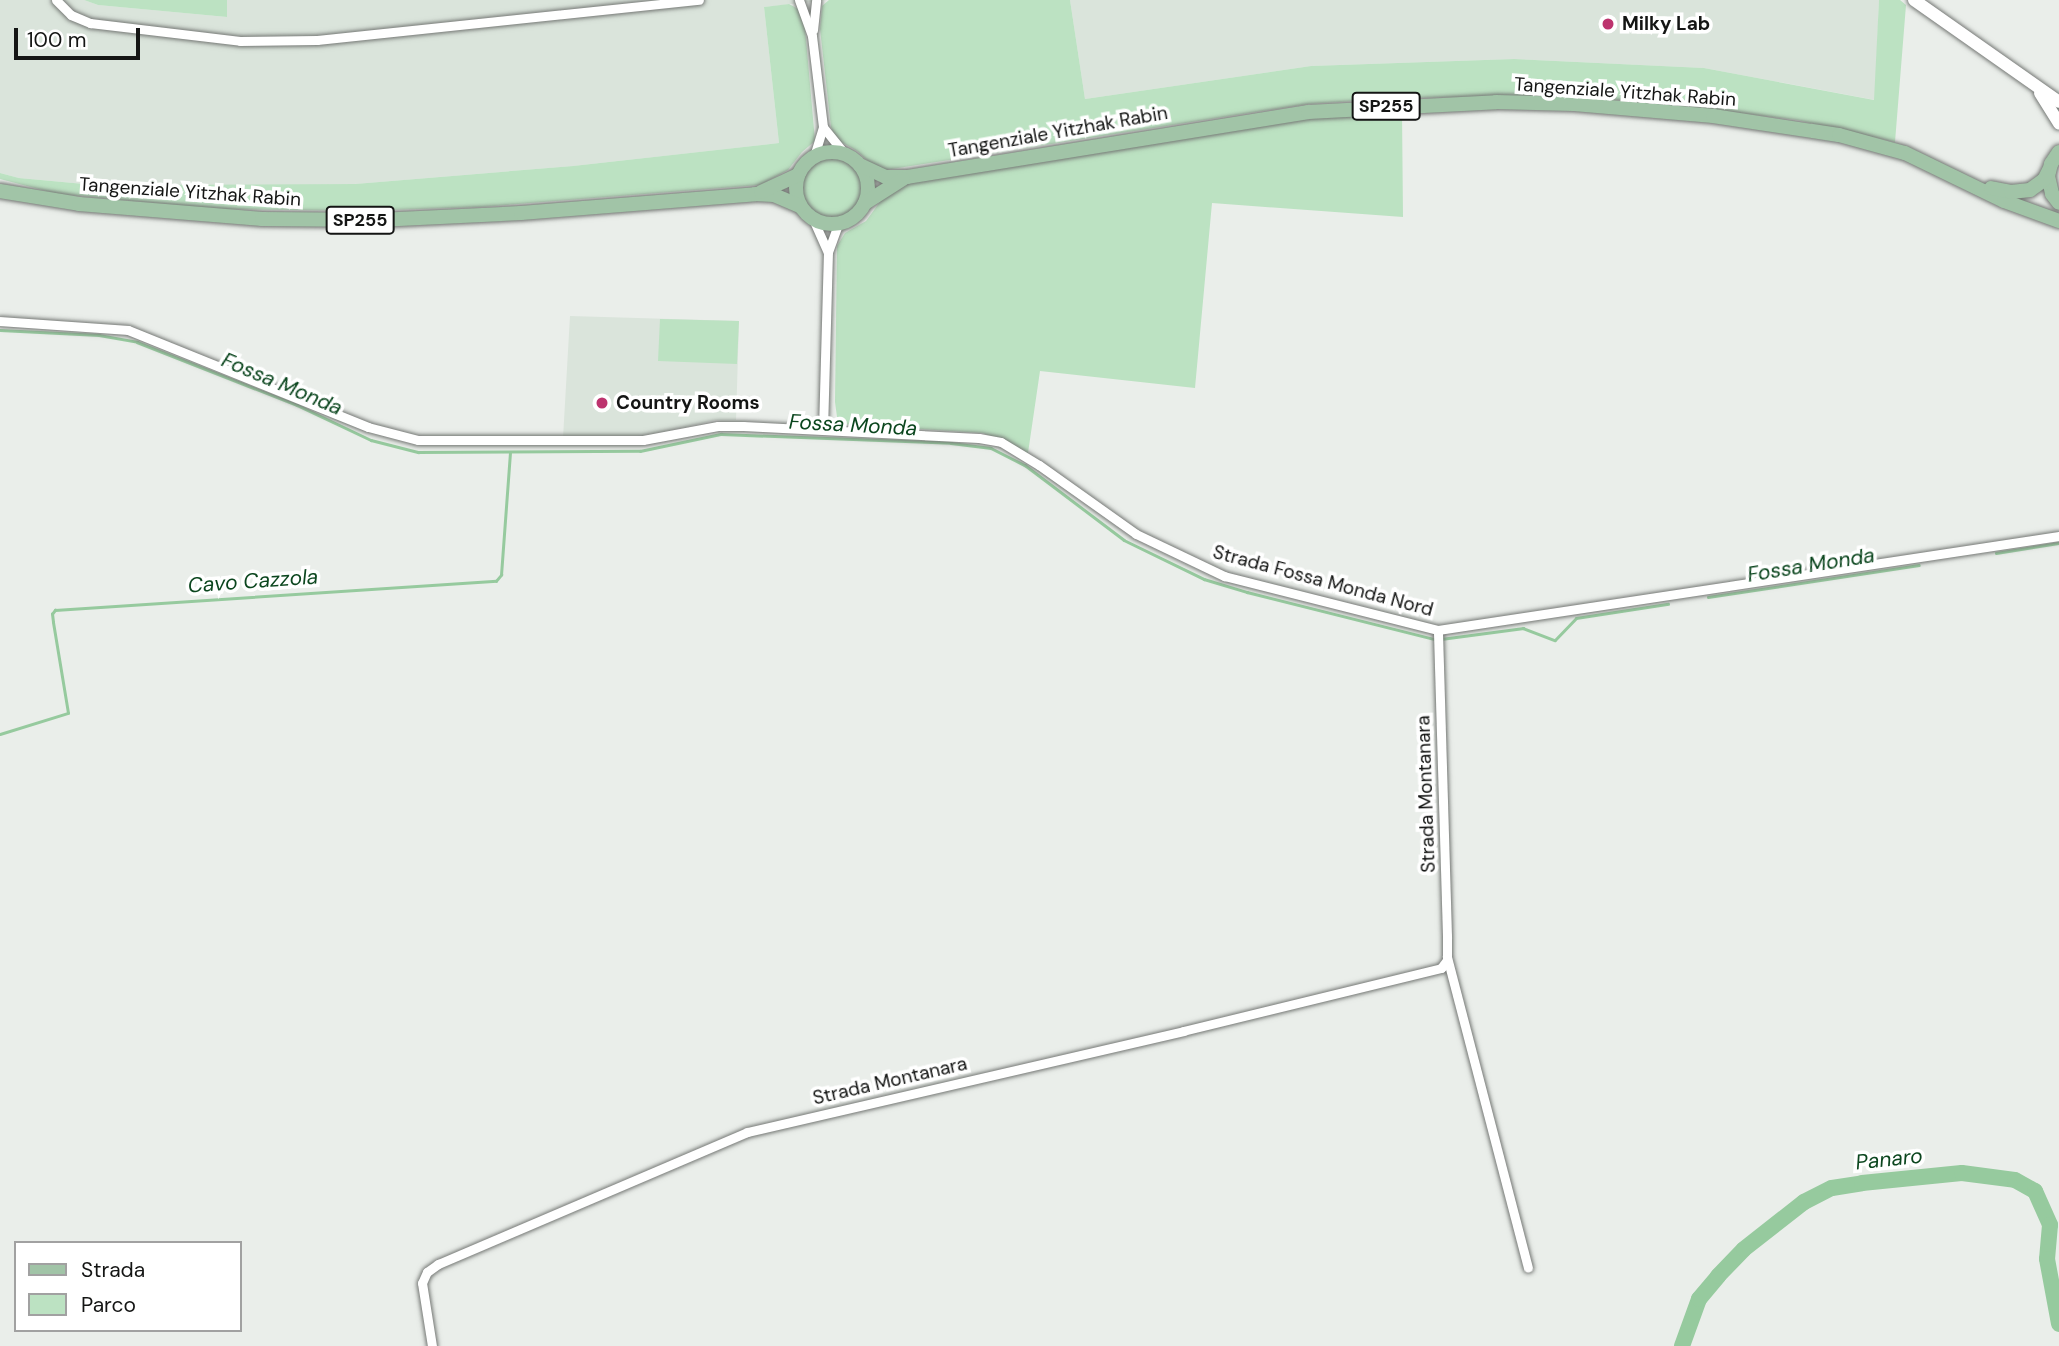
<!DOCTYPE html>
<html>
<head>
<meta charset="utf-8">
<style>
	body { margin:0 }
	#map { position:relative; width:2059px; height:1346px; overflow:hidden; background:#eaeeea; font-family:"DM Sans",sans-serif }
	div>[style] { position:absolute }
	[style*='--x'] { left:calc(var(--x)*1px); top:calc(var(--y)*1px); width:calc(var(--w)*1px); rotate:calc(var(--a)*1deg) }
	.built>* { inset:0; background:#dae4db }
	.green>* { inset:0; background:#bce2c2 }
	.round { border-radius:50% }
	.stream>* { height:2.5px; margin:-1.25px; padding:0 1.25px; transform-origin:1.25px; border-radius:1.25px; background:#96ca9e }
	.river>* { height:16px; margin:-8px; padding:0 8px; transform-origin:8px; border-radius:8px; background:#96ca9e }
	.roads { filter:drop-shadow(0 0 2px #757875) drop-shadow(0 0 2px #757875) }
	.street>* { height:9px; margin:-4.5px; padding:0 4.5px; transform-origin:4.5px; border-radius:4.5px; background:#fff }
	.secondary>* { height:12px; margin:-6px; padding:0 6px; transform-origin:6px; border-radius:6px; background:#fff }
	.primary>* { height:14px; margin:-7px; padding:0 7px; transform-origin:7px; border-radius:7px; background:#a1c4a7 }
	.primary>.ring { margin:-7px; padding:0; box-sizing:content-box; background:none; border:14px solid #a1c4a7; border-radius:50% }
	.dots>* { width:19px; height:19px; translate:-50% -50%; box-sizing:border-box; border:4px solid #fff; border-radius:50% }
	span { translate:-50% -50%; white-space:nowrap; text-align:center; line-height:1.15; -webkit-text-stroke:7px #fff; paint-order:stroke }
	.shield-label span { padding:2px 5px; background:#fff; border:2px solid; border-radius:5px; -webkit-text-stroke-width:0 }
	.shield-label { font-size:18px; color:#141514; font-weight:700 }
	.poi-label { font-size:19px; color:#141514; font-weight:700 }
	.left { translate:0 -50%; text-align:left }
	.street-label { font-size:19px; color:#141514 }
	.water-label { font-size:21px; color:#0b461e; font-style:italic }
	.legend { position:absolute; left:14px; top:1241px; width:228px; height:91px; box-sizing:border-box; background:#fff; border:2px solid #a1a1a1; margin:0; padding:9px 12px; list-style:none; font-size:21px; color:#141514 }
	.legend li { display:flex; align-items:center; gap:14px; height:35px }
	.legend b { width:35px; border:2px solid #a1a1a1 }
	.scale { position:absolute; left:14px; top:28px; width:126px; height:32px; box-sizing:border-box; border:4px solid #141514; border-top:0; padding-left:9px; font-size:21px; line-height:24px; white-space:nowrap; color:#141514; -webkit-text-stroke:5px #fff; paint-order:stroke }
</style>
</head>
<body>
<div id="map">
	<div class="built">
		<div style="clip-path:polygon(0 0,84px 0,98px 5px,227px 17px,227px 0,829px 0,764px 7px,779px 143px,573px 166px,355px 184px,270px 186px,95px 185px,19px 178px,0 173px)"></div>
		<div style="clip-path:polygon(1070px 0,1879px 0,1875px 100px,1704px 68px,1514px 59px,1311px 66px,1085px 99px)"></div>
		<div style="clip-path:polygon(570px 316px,739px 321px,736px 420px,715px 420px,643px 437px,563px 438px)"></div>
	</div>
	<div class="green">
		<div style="clip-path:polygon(84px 0,227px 0,227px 17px,98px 5px)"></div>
		<div style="clip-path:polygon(829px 0,1070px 0,1085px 99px,1311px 66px,1514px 59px,1704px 68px,1874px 100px,1879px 0,1900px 0,1906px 5px,1895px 142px,1797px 120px,1644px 101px,1540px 96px,1402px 98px,1308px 104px,879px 171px,857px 151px,836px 139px,831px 127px,820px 29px,822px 6px)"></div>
		<div style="clip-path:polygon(789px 4px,800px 10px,805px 28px,815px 141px,802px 152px,788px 170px,760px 185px,481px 207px,360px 211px,218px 209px,58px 194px,0 179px,0 173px,19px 178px,95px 185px,355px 184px,573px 166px,779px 143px,764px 7px)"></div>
		<div style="clip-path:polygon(1402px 111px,1403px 217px,1212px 203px,1195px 388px,1040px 371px,1028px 453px,983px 433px,838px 424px,835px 402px,837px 246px,845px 233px,866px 221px,885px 195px,909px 182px,1279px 122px)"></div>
		<div class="round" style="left:802px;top:159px;width:60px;height:60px"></div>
		<div style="clip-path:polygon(660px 319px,739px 321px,737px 364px,658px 361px)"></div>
	</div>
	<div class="stream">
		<div style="--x:0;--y:330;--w:99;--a:2.9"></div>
		<div style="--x:99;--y:335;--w:39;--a:10"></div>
		<div style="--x:137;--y:342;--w:172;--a:21.5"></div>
		<div style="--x:297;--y:405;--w:82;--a:25.3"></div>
		<div style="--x:371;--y:440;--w:49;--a:14.3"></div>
		<div style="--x:418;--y:452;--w:222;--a:-0.3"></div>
		<div style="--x:640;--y:451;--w:83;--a:-11.9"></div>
		<div style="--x:721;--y:434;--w:230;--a:2.2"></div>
		<div style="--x:951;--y:443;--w:40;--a:7.1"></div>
		<div style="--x:991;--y:448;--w:38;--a:27"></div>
		<div style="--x:1025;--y:465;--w:124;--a:37.1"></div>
		<div style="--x:1124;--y:540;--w:89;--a:26"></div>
		<div style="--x:1204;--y:579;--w:45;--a:16.8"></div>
		<div style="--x:1247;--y:592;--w:193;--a:14.1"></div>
		<div style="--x:1996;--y:553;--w:64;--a:-9"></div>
		<div style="--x:1708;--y:597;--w:213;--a:-8.6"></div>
		<div style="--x:1441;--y:639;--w:83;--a:-7.6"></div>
		<div style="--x:1523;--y:628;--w:34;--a:21"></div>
		<div style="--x:1555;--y:640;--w:30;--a:-46"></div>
		<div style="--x:1576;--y:618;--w:93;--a:-8.7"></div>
		<div style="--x:0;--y:734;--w:71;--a:-17.2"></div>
		<div style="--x:68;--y:713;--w:92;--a:-99.4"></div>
		<div style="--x:53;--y:622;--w:8;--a:-97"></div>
		<div style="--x:52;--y:614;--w:5;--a:-53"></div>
		<div style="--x:55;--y:610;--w:442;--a:-3.8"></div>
		<div style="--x:496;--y:581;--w:8;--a:-50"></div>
		<div style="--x:501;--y:575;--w:122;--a:-85.8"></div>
	</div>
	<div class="river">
		<div style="--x:1682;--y:1346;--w:50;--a:-70.1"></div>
		<div style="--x:1699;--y:1299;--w:30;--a:-50"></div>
		<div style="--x:1718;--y:1276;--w:37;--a:-46"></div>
		<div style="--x:1744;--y:1249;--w:76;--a:-38.1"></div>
		<div style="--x:1804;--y:1202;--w:31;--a:-27"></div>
		<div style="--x:1832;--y:1188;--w:30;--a:-9"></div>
		<div style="--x:1862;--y:1183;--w:100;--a:-5.7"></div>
		<div style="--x:1962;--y:1173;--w:53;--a:7.5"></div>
		<div style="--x:2015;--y:1180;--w:23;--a:29"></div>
		<div style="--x:2035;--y:1191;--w:37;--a:66"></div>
		<div style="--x:2050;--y:1225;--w:34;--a:95"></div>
		<div style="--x:2047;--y:1259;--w:66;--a:79.5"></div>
	</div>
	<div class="roads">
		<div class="street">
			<div style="--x:56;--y:0;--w:21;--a:45"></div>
			<div style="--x:71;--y:15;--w:21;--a:23"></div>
			<div style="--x:90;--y:23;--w:151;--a:6.8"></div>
			<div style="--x:240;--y:41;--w:77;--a:-0.7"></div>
			<div style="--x:317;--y:40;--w:384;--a:-6"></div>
			<div style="--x:799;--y:0;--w:38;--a:70"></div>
			<div style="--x:812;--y:36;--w:92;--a:83.1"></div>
			<div style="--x:823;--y:127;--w:30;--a:107"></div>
			<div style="--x:813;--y:30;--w:30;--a:-84"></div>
			<div style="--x:823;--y:127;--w:35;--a:51"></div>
			<div style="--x:813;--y:219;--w:36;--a:66"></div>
			<div style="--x:0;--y:321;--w:128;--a:4"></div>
			<div style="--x:128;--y:330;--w:259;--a:22"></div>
			<div style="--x:368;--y:427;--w:52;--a:14.6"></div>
			<div style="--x:418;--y:440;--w:225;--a:0"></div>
			<div style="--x:643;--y:440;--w:76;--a:-10.6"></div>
			<div style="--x:718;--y:426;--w:25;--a:0"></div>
			<div style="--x:743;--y:426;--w:236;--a:2.9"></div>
			<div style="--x:979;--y:438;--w:22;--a:10"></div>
			<div style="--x:1001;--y:442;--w:44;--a:31.2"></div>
			<div style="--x:1039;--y:465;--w:119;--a:35.4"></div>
			<div style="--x:1136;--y:534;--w:98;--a:25.5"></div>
			<div style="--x:1224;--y:576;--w:221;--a:14.2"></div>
			<div style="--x:1438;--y:630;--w:628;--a:-8.61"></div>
			<div style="--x:823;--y:430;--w:178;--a:-88.4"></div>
			<div style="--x:828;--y:252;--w:30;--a:-70"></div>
			<div style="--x:1447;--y:957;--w:321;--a:75.4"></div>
			<div style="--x:432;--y:1346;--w:64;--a:-99"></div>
			<div style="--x:422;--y:1283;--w:12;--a:-66"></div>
			<div style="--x:427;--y:1272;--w:14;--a:-36"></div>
			<div style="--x:438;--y:1264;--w:336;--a:-23.1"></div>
			<div style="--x:747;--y:1132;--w:448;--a:-13"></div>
			<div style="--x:1183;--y:1031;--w:266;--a:-13.7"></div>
			<div style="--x:1441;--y:968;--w:10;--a:-53"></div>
			<div style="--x:1447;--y:960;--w:24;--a:-90"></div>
			<div style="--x:1447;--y:936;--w:306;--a:-91.7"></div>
		</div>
		<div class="secondary">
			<div style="--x:1914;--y:0;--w:177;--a:35.1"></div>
			<div style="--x:2040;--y:93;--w:36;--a:58"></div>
		</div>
		<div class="primary">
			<div class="ring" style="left:796px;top:152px;width:58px;height:58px"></div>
			<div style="--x:2059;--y:152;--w:14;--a:124"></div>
			<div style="--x:2051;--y:164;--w:12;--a:104"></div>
			<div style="--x:2048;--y:176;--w:18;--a:77"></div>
			<div style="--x:2052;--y:194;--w:11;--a:52"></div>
			<div style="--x:860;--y:165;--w:29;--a:25"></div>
			<div style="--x:886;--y:177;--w:21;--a:0"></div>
			<div style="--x:907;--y:177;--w:406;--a:-9.2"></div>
			<div style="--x:1308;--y:112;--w:188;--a:-3"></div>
			<div style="--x:1496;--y:102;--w:78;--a:1.5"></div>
			<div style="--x:1574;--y:104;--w:140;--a:4.9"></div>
			<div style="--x:1713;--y:116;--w:127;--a:8.6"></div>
			<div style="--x:1839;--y:135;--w:68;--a:15.3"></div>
			<div style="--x:1905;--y:153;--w:110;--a:25.9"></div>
			<div style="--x:2004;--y:201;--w:59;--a:20"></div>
			<div style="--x:1991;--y:188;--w:20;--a:11"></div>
			<div style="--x:2011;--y:192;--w:19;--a:-6"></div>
			<div style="--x:2030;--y:190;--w:17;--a:-36"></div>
			<div style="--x:2044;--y:180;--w:11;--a:-63"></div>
			<div style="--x:0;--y:191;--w:80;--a:9.3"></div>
			<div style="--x:79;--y:204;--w:184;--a:4.7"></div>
			<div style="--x:262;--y:219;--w:116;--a:0.5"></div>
			<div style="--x:378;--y:220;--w:143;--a:-2.8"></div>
			<div style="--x:521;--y:213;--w:235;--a:-4.6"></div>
			<div style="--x:755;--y:194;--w:19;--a:3"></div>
			<div style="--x:774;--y:195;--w:28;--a:23"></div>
			<div style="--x:761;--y:192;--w:41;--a:-24.7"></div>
			<div style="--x:865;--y:203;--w:45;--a:-32.3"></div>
		</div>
	</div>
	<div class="dots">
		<div style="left:1608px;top:24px;background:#bd336e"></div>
		<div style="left:602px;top:403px;background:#bd336e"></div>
	</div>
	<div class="shield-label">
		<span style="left:1386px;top:106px">SP255</span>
		<span style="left:360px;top:220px">SP255</span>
	</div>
	<div class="poi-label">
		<span class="left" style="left:1622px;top:24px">Milky Lab</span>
		<span class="left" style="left:616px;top:403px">Country Rooms</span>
	</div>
	<div class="street-label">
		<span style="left:1625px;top:92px;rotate:4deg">Tangenziale Yitzhak Rabin</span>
		<span style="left:1058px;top:132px;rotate:-10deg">Tangenziale Yitzhak Rabin</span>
		<span style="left:190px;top:192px;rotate:4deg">Tangenziale Yitzhak Rabin</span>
		<span style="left:1323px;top:581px;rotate:15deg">Strada Fossa Monda Nord</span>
		<span style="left:1426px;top:794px;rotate:-92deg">Strada Montanara</span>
		<span style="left:890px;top:1081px;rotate:-13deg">Strada Montanara</span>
	</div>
	<div class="water-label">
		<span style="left:282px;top:384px;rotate:23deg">Fossa Monda</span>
		<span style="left:853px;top:425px;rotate:3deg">Fossa Monda</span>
		<span style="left:1811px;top:565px;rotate:-9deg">Fossa Monda</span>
		<span style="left:253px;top:581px;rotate:-4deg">Cavo Cazzola</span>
		<span style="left:1889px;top:1159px;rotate:-6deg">Panaro</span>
	</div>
	<ul class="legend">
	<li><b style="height:9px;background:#a1c4a7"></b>Strada</li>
	<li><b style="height:19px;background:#bce2c2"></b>Parco</li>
	</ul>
	<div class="scale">100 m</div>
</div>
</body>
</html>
